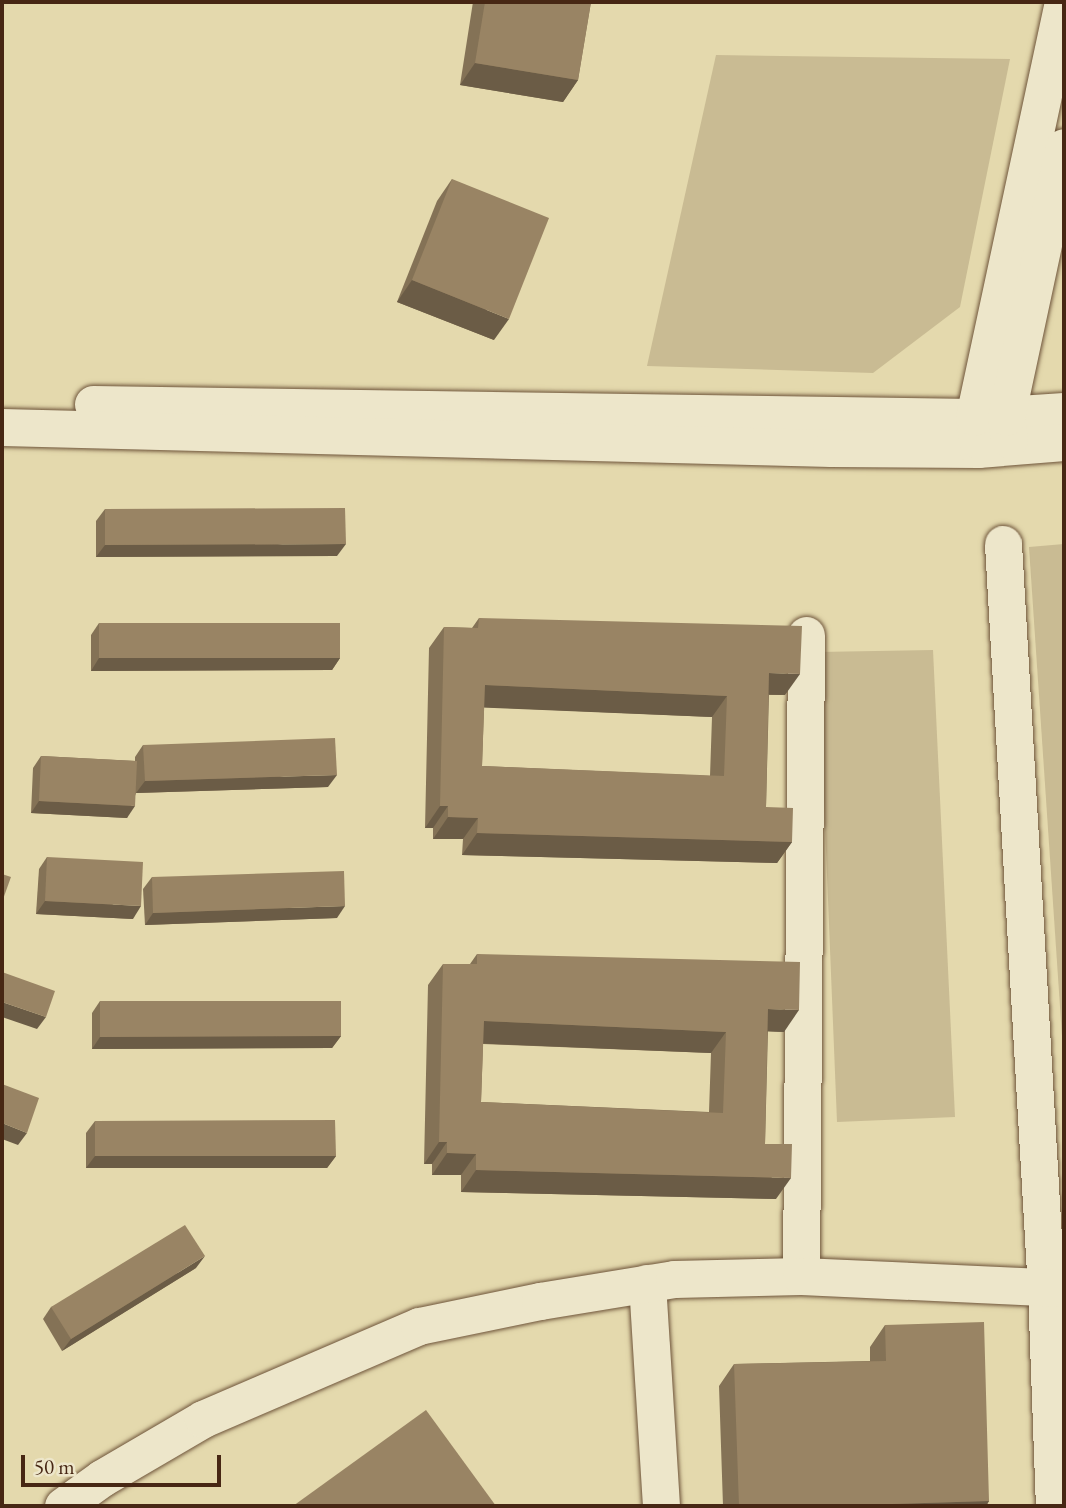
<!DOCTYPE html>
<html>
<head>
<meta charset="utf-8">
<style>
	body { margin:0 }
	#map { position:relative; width:1066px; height:1508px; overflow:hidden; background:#e4d9ad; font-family:"EB Garamond",serif }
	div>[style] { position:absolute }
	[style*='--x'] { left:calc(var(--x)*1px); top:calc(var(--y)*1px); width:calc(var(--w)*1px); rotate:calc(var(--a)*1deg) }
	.green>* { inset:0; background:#c9bb93 }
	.roads { filter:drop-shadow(0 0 2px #6e543a) drop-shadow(0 0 2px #6e543a) }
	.minor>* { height:37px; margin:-18.5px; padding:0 18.5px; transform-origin:18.5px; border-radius:18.5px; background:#ede6ca }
	.wall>* { inset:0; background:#847256 }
	.shaded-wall>* { inset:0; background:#6b5c46 }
	.building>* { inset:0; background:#998464 }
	span { translate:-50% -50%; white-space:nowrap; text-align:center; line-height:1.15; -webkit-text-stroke:5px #ede6ca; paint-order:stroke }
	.frame { position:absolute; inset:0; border:4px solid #472714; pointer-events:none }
	.scale { position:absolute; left:21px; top:1455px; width:200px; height:32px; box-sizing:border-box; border:4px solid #472714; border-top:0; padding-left:9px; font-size:21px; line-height:24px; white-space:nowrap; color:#472714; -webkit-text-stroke:5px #ede6ca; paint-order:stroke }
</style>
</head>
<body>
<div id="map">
	<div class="green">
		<div style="clip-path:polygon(716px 55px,1010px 59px,960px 307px,873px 373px,647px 366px)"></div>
		<div style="clip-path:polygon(1064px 544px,1064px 1066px,1029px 547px)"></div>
		<div style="clip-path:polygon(933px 650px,955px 1117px,837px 1122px,818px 652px)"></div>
	</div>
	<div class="roads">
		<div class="minor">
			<div style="--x:93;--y:404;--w:881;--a:0.85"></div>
			<div style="--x:974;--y:417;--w:90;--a:-3.8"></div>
			<div style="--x:2;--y:427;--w:829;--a:1.45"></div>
			<div style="--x:831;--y:448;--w:147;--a:0.4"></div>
			<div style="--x:978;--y:449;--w:86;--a:-4.7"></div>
			<div style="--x:977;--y:439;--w:22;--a:-98"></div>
			<div style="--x:974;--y:417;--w:424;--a:-77.9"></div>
			<div style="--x:1009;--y:439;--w:22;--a:-98"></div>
			<div style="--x:1006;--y:417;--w:276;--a:-77.9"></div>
			<div style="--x:1003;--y:544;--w:746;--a:86.7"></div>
			<div style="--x:1046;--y:1289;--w:217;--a:87.9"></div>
			<div style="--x:801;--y:1276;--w:641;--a:-89.55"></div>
			<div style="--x:647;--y:1283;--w:223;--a:86.4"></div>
			<div style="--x:63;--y:1506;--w:48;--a:-35.7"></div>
			<div style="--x:102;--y:1478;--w:117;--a:-30.3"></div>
			<div style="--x:203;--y:1419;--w:235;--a:-23.3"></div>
			<div style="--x:419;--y:1326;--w:124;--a:-11.7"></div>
			<div style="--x:540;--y:1301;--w:136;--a:-9.3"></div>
			<div style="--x:674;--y:1279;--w:127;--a:-1.4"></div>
			<div style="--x:801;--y:1276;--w:263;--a:2.6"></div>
		</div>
	</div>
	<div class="wall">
		<div style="clip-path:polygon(473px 2px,591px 2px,578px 80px,563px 102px,460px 85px)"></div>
		<div style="clip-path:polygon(452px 179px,494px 340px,397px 302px,437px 201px)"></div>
		<div style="clip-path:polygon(105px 509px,337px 556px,96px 557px,96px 521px)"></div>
		<div style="clip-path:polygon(evenodd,479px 618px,785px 695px,769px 695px,766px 807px,792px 842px,777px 863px,462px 855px,463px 839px,433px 839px,433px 828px,425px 828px,429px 648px,444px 627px,472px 628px,479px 618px,484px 707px,712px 717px,710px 776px,482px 766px,484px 707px)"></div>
		<div style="clip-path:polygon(99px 623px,340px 658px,332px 670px,91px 671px,91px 635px)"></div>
		<div style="clip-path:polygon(143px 745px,328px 787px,136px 793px,127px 818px,31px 813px,33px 768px,41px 756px,135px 761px,135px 757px)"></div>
		<div style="clip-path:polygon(47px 857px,133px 919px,36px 914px,39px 869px)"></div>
		<div style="clip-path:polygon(152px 877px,337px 918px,145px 925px,143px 889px)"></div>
		<div style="clip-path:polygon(evenodd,477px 954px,784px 1032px,768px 1031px,765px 1144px,776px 1199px,461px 1192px,461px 1175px,432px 1175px,432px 1164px,424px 1164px,428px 985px,443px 964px,470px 964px,477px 954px,483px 1044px,711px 1053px,709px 1112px,481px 1102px,483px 1044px)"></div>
		<div style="clip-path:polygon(100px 1001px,341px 1036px,332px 1048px,92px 1049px,92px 1013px)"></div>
		<div style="clip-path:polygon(95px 1121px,336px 1156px,327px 1168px,86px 1168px,86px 1133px)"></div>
		<div style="clip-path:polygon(196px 1268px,62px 1351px,43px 1319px,51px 1307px)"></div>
		<div style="clip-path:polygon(885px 1325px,989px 1501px,986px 1506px,723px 1506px,719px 1386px,734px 1364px,870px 1361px,870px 1347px)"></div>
	</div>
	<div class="shaded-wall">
		<div style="clip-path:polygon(475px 63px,578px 80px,563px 102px,460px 85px)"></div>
		<div style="clip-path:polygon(412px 280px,509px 319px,494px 340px,397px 302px)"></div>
		<div style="clip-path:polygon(346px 544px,337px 556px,96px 557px,105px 545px)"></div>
		<div style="clip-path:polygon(99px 658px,340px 658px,332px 670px,91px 671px)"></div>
		<div style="clip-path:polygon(769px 673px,800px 674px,785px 695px,754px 694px)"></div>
		<div style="clip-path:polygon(485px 685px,727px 696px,712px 717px,470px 707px)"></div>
		<div style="clip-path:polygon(337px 775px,328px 787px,136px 793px,145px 781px)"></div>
		<div style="clip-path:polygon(39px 801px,135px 806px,127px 818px,31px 813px)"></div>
		<div style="clip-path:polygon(440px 806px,448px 806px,433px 828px,425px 828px)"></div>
		<div style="clip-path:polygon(448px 817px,478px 818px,463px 839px,433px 839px)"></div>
		<div style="clip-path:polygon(477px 833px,792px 842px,777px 863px,462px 855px)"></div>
		<div style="clip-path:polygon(45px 901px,141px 906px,133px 919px,36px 914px)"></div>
		<div style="clip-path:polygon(345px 906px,337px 918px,145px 925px,153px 913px)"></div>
		<div style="clip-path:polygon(2px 1002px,46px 1017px,37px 1029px,2px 1017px)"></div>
		<div style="clip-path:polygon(768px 1009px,799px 1010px,784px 1032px,753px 1031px)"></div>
		<div style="clip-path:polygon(484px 1021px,726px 1032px,711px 1053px,469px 1043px)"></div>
		<div style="clip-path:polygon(341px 1036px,332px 1048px,92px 1049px,100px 1037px)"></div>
		<div style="clip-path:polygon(2px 1123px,27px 1133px,18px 1145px,2px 1139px)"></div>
		<div style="clip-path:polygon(439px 1142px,447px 1142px,432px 1164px,424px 1164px)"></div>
		<div style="clip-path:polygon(447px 1153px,476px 1154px,461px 1175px,432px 1175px)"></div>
		<div style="clip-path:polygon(95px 1156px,336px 1156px,327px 1168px,86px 1168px)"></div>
		<div style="clip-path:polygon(476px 1170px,791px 1178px,776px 1199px,461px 1192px)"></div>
		<div style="clip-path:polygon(205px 1256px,196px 1268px,62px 1351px,71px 1339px)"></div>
		<div style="clip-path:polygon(989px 1501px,986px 1506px,828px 1506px)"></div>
	</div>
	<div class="building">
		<div style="clip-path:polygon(485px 2px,591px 2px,578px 80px,475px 63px)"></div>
		<div style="clip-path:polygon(452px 179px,549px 218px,509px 319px,412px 280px)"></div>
		<div style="clip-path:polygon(345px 508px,346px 544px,105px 545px,105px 509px)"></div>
		<div style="clip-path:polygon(evenodd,479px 618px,802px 626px,800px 674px,769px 673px,766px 807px,793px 808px,792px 842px,477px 833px,478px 818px,448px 817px,448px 806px,440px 806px,444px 627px,478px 628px,479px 618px,485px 685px,727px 696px,724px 776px,482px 766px,485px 685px)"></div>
		<div style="clip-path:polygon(99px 623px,340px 623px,340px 658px,99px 658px)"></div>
		<div style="clip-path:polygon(335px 738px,337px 775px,145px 781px,143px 745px)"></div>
		<div style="clip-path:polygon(41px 756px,137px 761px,135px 806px,39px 801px)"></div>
		<div style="clip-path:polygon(47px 857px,143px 862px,141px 906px,45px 901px)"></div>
		<div style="clip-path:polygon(344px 871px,345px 906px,153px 913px,152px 877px)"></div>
		<div style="clip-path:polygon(2px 874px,11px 877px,2px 902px)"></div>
		<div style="clip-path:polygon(evenodd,477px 954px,800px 962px,799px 1010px,768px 1009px,765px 1144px,792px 1144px,791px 1178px,476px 1170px,476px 1154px,447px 1153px,447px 1142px,439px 1142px,443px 964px,477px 964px,477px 954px,484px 1021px,726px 1032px,723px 1113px,481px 1102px,484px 1021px)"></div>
		<div style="clip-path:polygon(2px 972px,55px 991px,46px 1017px,2px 1002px)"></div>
		<div style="clip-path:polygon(100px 1001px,341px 1001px,341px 1036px,100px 1037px)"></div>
		<div style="clip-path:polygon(2px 1084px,39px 1098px,27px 1133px,2px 1123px)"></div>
		<div style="clip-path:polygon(335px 1120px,336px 1156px,95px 1156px,95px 1121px)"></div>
		<div style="clip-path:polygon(185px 1225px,205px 1256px,71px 1339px,51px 1307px)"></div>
		<div style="clip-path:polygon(984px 1322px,989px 1501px,828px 1506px,739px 1506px,734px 1364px,886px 1361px,885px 1325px)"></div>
		<div style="clip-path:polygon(426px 1410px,496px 1506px,293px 1506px)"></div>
	</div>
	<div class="frame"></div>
	<div class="scale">50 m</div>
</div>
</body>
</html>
